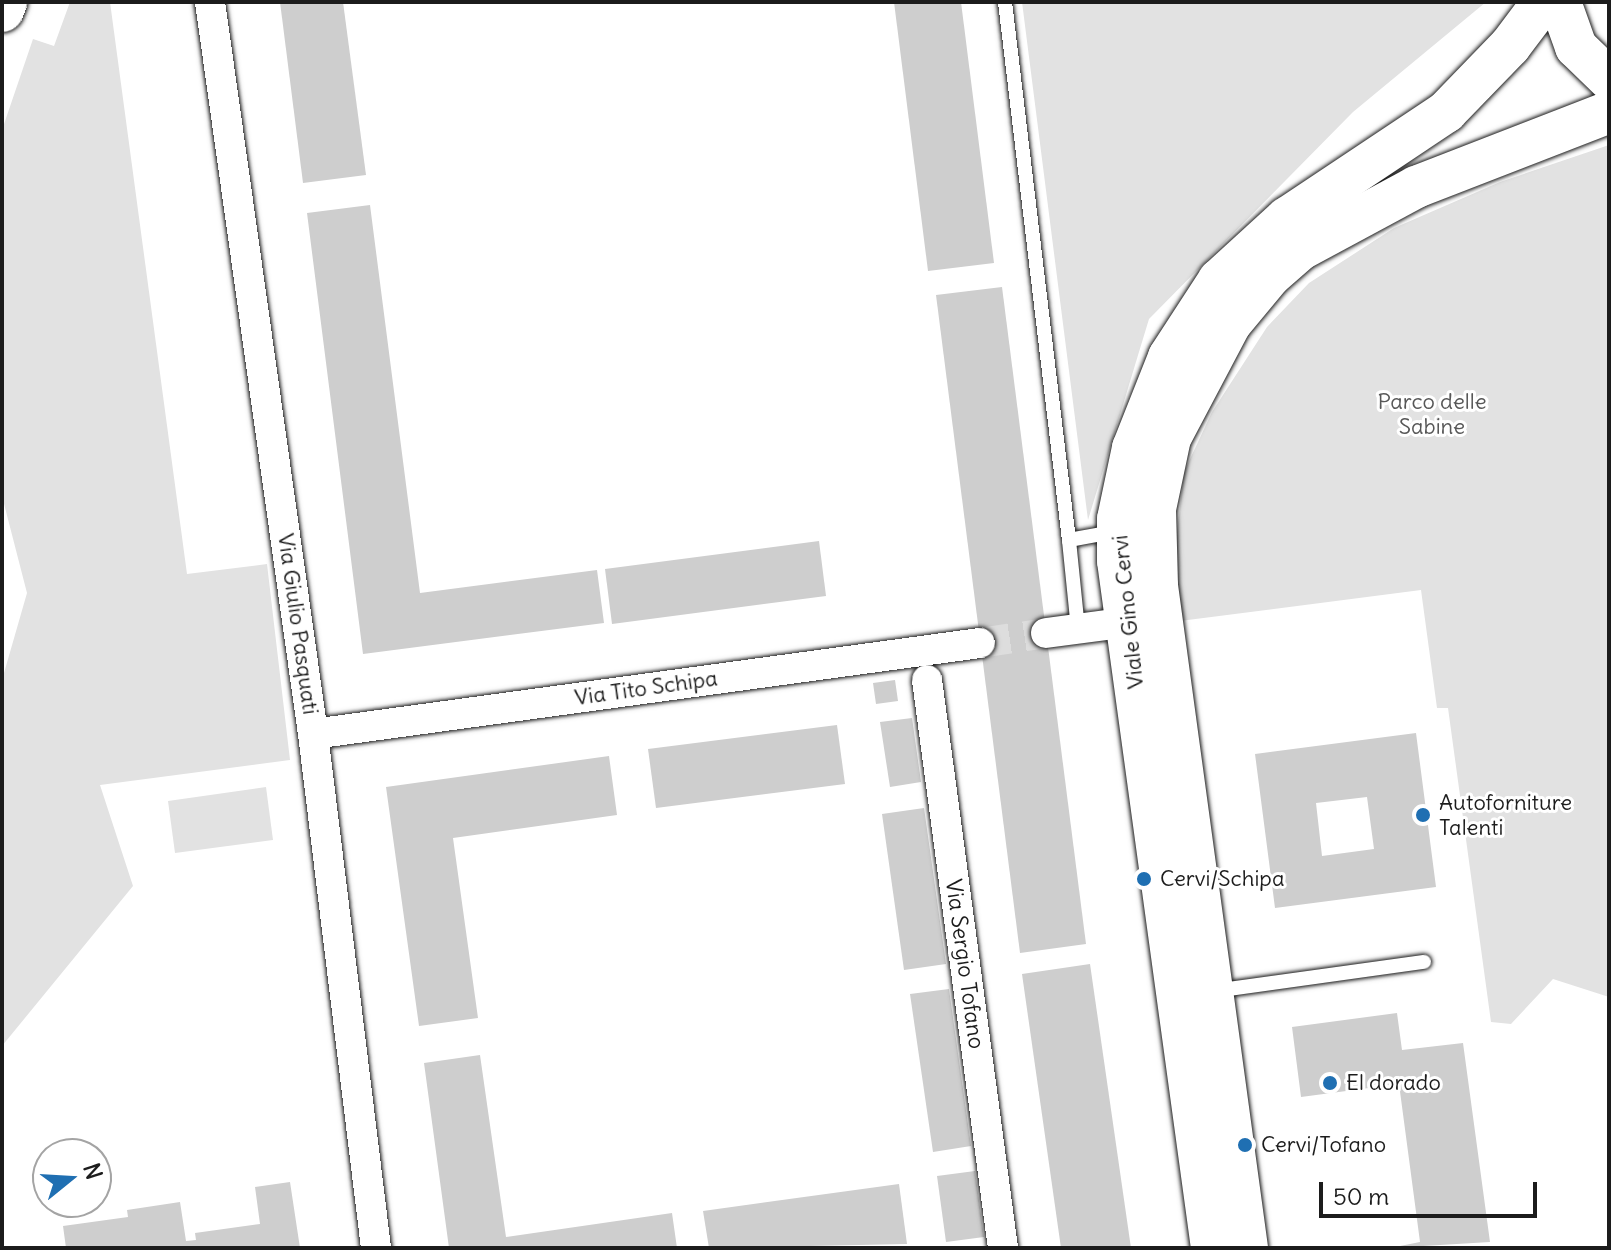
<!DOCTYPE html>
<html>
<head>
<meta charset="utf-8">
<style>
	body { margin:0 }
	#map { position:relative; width:1611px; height:1250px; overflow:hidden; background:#fff; font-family:Delius,sans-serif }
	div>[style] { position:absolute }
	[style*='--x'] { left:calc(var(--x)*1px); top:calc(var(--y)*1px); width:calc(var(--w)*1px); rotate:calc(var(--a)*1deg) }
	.green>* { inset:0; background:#e2e2e2 }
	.building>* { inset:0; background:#cecece }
	.street-tunnel>* { height:30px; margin-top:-15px; transform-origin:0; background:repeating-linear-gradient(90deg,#ddd 0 30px,transparent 0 45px) }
	.roads { filter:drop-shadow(0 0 2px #1c1c1c) drop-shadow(0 0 2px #1c1c1c) }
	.lane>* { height:14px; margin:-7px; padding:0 7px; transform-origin:7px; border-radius:7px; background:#fff }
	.street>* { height:30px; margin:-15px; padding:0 15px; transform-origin:15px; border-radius:15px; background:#fff }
	.secondary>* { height:42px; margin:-21px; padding:0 21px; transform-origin:21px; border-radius:21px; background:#fff }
	.primary>* { height:44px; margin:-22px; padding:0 22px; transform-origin:22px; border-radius:22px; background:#fff }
	.dots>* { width:22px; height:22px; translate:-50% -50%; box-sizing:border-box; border:4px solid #fff; border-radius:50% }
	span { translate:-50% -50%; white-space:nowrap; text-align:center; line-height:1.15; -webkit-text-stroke:6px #fff; paint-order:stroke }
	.park-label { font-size:22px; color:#575757 }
	.street-label { font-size:22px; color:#1c1c1c }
	.poi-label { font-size:22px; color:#1c1c1c }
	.left { translate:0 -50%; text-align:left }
	.frame { position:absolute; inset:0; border:4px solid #1c1c1c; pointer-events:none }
	.north { position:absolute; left:32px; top:1138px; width:80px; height:80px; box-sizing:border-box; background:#fff; border:2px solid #a4a4a4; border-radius:50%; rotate:72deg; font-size:22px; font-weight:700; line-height:32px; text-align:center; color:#1c1c1c }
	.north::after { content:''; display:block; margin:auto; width:28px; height:36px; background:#1f6fb2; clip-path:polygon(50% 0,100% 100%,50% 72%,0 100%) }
	.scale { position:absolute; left:1319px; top:1182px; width:218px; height:36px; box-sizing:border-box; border:4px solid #1c1c1c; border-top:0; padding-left:10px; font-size:24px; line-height:28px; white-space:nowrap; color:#1c1c1c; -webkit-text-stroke:6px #fff; paint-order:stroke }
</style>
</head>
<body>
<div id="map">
	<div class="green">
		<div style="clip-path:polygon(70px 2px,110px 2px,187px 574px,267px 564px,290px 760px,100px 785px,133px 886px,2px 1046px,2px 680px,27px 593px,2px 496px,2px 130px,33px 39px,54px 46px)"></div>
		<div style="clip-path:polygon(1022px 2px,1486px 2px,1353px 112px,1149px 319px,1088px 520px)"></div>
		<div style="clip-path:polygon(1609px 145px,1609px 997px,1553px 979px,1511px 1024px,1491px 1022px,1448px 708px,1437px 708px,1421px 590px,1180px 621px,1175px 550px,1184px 472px,1212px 412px,1267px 327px,1309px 283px,1394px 228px,1500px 182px)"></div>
		<div style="clip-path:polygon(266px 787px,273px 840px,175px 853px,168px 801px)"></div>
	</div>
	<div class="building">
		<div style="clip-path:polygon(280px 2px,343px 2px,366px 175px,303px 183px)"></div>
		<div style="clip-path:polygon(894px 2px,961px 2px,994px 263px,928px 271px)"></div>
		<div style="clip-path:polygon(370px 205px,420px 593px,597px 570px,604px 623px,363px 654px,307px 213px)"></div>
		<div style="clip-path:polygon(1002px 287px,1086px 944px,1020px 953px,936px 295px)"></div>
		<div style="clip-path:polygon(819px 541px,826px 596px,612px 624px,605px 569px)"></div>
		<div style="clip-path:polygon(895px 680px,898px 701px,876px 704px,873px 683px)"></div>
		<div style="clip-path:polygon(912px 718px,921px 782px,890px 787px,880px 722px)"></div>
		<div style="clip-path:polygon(837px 725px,845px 784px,656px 808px,648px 749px)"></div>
		<div style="clip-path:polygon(evenodd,1416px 733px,1436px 887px,1275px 908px,1255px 754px,1416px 733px,1367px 797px,1374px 849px,1322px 856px,1316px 803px,1367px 797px)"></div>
		<div style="clip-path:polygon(609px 756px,617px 815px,453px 838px,478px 1018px,419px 1026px,386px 787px)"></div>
		<div style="clip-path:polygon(924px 808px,946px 964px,904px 970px,882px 814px)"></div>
		<div style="clip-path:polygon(1090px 964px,1131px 1248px,1061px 1248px,1022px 974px)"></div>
		<div style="clip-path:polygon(949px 989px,971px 1146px,933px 1152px,910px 994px)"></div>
		<div style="clip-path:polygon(1397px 1013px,1402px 1050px,1463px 1043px,1490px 1242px,1390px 1248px,1420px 1242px,1399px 1084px,1301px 1097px,1292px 1027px)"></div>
		<div style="clip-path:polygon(480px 1055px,506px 1237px,672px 1213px,677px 1248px,449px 1248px,424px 1063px)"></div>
		<div style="clip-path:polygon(975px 1171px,984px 1237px,946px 1242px,937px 1176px)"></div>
		<div style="clip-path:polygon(290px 1182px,300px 1248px,66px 1248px,63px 1226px,128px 1217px,127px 1210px,180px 1202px,186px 1241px,196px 1240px,195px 1233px,260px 1224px,255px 1187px)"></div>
		<div style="clip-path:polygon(899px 1184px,907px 1244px,709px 1248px,703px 1211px)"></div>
	</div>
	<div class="street-tunnel">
		<div style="--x:980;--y:643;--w:67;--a:-8.6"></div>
	</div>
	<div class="roads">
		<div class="lane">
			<div style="--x:1005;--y:2;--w:542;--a:83.22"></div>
			<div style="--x:1078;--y:629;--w:89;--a:-95.8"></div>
			<div style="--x:1069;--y:540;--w:45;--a:-10.3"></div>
			<div style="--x:1214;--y:991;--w:212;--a:-7.9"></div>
		</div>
		<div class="street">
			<div style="--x:210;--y:2;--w:739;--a:81.99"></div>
			<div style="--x:313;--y:734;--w:518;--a:83.01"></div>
			<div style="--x:1046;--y:633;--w:98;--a:-7.6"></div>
			<div style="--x:927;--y:680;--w:573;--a:82.38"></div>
			<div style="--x:313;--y:734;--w:673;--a:-7.77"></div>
		</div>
		<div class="secondary">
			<div style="--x:1560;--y:2;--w:48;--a:70.4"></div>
			<div style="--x:1576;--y:47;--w:46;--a:44.1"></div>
			<div style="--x:1212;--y:1248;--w:693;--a:-97.79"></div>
			<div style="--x:1118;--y:561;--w:42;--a:-90"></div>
			<div style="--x:1118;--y:519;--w:73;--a:-78.1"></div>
			<div style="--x:1133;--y:448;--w:98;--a:-68.4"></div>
			<div style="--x:1169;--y:357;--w:92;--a:-57"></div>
			<div style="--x:1219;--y:280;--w:92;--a:-42.4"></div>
			<div style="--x:1287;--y:218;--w:191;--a:-33.7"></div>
			<div style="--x:1446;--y:112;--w:92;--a:-45.9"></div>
			<div style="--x:1510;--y:46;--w:55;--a:-53.1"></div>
			<div style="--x:1247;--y:1248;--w:668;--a:-97.74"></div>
			<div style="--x:1157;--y:586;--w:77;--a:-91.5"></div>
			<div style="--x:1155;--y:509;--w:73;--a:-78.1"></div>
			<div style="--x:1170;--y:438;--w:129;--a:-62.2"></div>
			<div style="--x:1230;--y:324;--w:62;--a:-50.2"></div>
			<div style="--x:1270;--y:276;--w:41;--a:-41.1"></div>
			<div style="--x:1301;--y:249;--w:131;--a:-28.3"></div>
			<div style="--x:1416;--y:187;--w:207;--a:-21.2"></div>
		</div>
		<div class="primary">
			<div style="--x:2;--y:10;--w:9;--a:-69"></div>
		</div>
	</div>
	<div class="dots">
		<div style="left:1423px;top:815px;background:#1f6fb2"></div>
		<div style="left:1144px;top:879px;background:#1f6fb2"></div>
		<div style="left:1330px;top:1083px;background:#1f6fb2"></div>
		<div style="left:1245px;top:1145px;background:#1f6fb2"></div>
	</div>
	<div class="park-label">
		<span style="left:1432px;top:414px">Parco delle<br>Sabine</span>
	</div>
	<div class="street-label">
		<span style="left:1128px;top:612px;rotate:-96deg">Viale Gino Cervi</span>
		<span style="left:298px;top:624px;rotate:82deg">Via Giulio Pasquati</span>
		<span style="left:646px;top:688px;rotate:-8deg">Via Tito Schipa</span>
		<span style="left:965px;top:964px;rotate:82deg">Via Sergio Tofano</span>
	</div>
	<div class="poi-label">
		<span class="left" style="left:1439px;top:815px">Autoforniture<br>Talenti</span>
		<span class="left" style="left:1160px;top:879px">Cervi/Schipa</span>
		<span class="left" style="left:1346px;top:1083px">El dorado</span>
		<span class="left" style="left:1261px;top:1145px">Cervi/Tofano</span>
	</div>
	<div class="frame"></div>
	<div class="north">N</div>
	<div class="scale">50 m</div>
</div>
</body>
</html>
